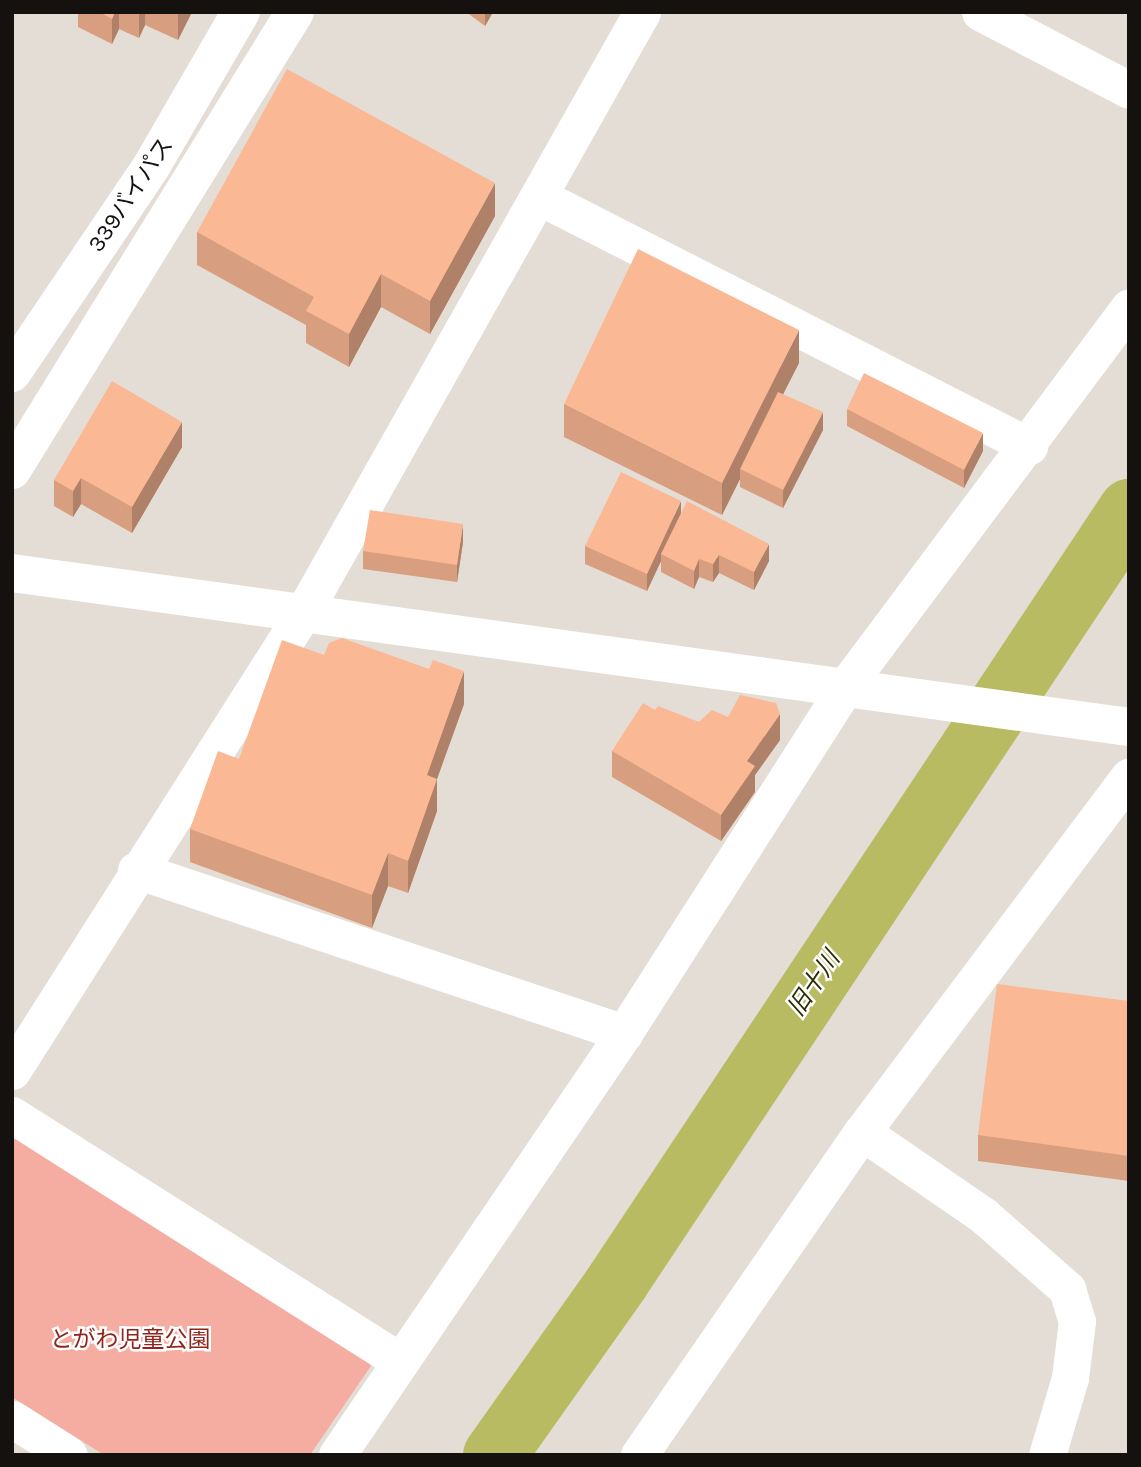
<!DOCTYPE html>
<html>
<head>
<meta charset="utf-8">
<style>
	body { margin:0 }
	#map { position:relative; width:1141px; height:1467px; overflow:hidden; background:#e4ddd5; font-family:Karla,"Noto Sans JP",sans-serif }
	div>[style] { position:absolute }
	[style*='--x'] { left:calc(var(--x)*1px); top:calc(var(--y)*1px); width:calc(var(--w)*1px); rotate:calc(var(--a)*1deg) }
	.green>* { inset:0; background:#f5ada1 }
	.river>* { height:63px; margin:-31.5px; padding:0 31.5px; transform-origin:31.5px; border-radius:31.5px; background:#b8bb62 }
	.street>* { height:37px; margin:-18.5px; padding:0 18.5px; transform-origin:18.5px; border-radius:18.5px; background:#fff }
	.secondary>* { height:38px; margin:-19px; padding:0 19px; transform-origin:19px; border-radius:19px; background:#fff }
	.wall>* { inset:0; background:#d79e7f }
	.shaded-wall>* { inset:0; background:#af8168 }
	.building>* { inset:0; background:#fab894 }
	span { translate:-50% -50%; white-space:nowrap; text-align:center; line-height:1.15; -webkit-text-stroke:5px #fff; paint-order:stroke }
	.street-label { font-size:23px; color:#14110f }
	.park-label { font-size:23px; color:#8f251c }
	.water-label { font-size:24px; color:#2c2d05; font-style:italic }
	.frame { position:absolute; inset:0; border:14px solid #14110f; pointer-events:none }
</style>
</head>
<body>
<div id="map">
	<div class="green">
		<div style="clip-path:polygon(12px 1136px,375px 1360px,310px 1455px,104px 1455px,12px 1397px)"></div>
	</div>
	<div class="river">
		<div style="--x:494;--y:1455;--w:213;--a:-54.7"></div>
		<div style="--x:617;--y:1281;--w:926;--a:-56.41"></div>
	</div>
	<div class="street">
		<div style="--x:980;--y:12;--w:168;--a:27.6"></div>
		<div style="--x:540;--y:197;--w:549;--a:26.99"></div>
		<div style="--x:136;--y:870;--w:515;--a:18.47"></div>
		<div style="--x:12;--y:1071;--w:543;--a:-57.57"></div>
		<div style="--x:303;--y:613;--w:690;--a:-60.57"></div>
		<div style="--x:12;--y:1115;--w:459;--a:32.4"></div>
		<div style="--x:862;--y:1132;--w:148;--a:34.5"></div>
		<div style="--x:984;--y:1216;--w:111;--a:41.3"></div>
		<div style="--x:1067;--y:1289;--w:34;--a:73"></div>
		<div style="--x:1077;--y:1321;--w:57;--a:97"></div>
		<div style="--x:1070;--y:1378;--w:80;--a:106.6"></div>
		<div style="--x:12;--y:1419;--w:67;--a:32.3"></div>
		<div style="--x:337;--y:1455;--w:510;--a:-55.78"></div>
		<div style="--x:624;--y:1033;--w:411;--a:-57.4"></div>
		<div style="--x:845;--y:687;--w:474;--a:-53.2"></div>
		<div style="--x:639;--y:1455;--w:393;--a:-55.4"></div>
		<div style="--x:862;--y:1132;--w:444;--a:-53.1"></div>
	</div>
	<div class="secondary">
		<div style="--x:12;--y:373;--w:249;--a:-56"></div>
		<div style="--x:151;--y:167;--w:179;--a:-59.9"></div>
		<div style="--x:12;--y:470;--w:538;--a:-58.29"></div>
		<div style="--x:12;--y:573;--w:1128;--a:7.85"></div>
	</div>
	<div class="wall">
		<div style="clip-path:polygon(78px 12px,192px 12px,178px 40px,145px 25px,139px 38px,119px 29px,112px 44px,78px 27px)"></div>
		<div style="clip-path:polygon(466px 12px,493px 12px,485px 26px)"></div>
		<div style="clip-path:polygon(495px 216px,430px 334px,381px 307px,349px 367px,306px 343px,306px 325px,197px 265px,197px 232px)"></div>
		<div style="clip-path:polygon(799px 363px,783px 394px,823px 430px,783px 508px,740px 487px,740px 479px,722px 515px,564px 437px,564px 404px)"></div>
		<div style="clip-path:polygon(847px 409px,983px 451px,964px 488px,847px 426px)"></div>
		<div style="clip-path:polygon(182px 447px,132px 533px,81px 504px,73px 517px,54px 506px,54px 480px)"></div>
		<div style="clip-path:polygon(681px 514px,769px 561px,754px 590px,719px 573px,713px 582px,699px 577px,694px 589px,661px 572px,661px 561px,647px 591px,585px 564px,585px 546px)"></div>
		<div style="clip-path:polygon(463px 542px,457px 582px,363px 569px,363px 551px)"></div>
		<div style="clip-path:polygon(464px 704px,437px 778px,437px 811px,408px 893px,388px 886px,372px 928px,190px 862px,190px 829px,239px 759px)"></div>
		<div style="clip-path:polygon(655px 710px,699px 722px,780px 740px,755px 775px,755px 792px,721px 841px,612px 777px,612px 751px)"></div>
		<div style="clip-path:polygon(1129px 1001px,1129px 1181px,978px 1161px,978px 1135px)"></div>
	</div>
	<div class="shaded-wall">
		<div style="clip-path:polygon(115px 12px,119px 12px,119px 29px,112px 44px,112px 19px)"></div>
		<div style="clip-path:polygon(139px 12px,145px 12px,145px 25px,139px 38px)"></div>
		<div style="clip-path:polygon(180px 12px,192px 12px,178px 40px,178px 15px)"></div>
		<div style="clip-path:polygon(485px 12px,493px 12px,485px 26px)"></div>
		<div style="clip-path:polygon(495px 183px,495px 216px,430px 334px,430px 301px)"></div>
		<div style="clip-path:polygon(381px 274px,381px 307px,349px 367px,349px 334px)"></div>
		<div style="clip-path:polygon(799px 330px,799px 363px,744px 471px,740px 469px,740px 479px,722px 515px,722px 483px)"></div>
		<div style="clip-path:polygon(823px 412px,823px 430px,783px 508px,783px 490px)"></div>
		<div style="clip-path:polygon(182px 422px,182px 447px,132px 533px,132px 507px)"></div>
		<div style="clip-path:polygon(983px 433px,983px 451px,964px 488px,964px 470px)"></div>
		<div style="clip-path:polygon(81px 478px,81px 504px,73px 517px,73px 491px)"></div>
		<div style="clip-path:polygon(681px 501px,681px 519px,661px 554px,661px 561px,647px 591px,647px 574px)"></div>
		<div style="clip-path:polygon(463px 524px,463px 542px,457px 582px,457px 565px)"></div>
		<div style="clip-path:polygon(769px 544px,769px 561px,754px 590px,754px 572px)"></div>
		<div style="clip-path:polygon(719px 555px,719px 573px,713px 582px,713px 564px)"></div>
		<div style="clip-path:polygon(699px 559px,699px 577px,694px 589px,694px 571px)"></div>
		<div style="clip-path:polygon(464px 671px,464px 704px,427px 807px,427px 775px)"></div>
		<div style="clip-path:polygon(780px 714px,780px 740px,755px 775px,755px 792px,721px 841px,721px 815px,747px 761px)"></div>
		<div style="clip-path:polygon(437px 779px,437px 811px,408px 893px,408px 861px)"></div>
		<div style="clip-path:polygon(388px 853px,388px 886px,372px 928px,372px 895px)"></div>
	</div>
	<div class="building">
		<div style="clip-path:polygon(99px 12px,115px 12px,112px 19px)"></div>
		<div style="clip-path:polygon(287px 69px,495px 183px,430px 301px,381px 274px,349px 334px,306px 311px,314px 297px,197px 232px)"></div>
		<div style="clip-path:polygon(638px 249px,799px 330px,722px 483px,564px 404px)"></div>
		<div style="clip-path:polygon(864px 373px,983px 433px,964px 470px,847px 409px)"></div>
		<div style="clip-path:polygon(112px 381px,182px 422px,132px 507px,81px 478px,73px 491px,54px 480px)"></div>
		<div style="clip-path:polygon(778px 392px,823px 412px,783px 490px,740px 469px)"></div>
		<div style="clip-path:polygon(621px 472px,681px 501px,647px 574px,585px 546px)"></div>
		<div style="clip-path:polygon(687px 501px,769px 544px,754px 572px,719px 555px,713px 564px,699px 559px,694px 571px,661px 554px)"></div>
		<div style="clip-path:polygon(370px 510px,463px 524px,457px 565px,363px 551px)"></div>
		<div style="clip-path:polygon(342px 638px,429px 669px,433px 660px,464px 671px,427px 775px,437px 779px,408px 861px,388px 853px,372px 895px,190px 829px,218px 751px,239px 759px,282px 640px,324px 655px,329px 643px)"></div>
		<div style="clip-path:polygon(740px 695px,776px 703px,780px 714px,747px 761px,755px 766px,721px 815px,612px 751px,643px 703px,655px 710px,658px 706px,699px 722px,712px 710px,728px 717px)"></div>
		<div style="clip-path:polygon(997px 984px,1129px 1001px,1129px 1156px,978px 1135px)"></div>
	</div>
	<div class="street-label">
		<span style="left:131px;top:195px;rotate:-56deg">339バイパス</span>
	</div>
	<div class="park-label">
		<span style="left:130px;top:1340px">とがわ児童公園</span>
	</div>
	<div class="water-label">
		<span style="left:814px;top:984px;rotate:-56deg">旧十川</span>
	</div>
	<div class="frame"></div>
</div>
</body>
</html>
